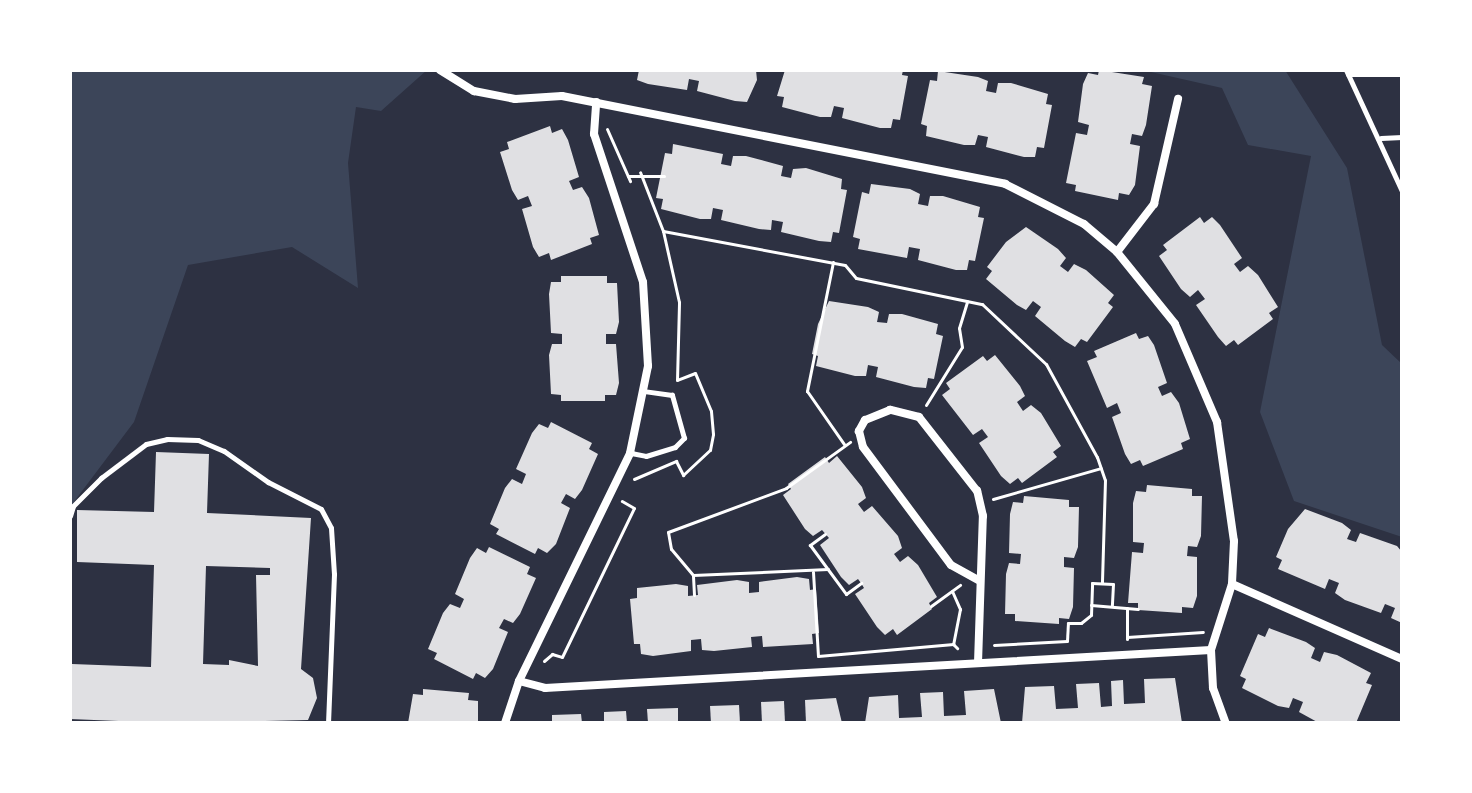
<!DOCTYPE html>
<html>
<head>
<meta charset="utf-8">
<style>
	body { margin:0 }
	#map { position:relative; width:1472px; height:793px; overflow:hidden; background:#2d3142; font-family:"Sofia Sans Condensed",sans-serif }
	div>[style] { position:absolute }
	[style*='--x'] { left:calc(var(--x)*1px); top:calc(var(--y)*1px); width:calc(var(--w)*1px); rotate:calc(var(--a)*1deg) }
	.green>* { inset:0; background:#3c4559 }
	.building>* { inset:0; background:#e0e0e3 }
	.path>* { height:3px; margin:-1.5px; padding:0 1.5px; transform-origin:1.5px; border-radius:1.5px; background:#fff }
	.service>* { height:5px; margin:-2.5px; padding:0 2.5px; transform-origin:2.5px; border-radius:2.5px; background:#fff }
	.minor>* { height:8px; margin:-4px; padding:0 4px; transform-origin:4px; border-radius:4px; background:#fff }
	span { translate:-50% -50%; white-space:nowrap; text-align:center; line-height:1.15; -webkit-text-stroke:8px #fff; paint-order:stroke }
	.frame { position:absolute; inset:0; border:72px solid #fff; pointer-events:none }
</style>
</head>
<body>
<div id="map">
	<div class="green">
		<div style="clip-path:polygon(70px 70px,427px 70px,381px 111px,356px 107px,348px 163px,358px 288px,292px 247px,188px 265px,134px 422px,70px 507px)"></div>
		<div style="clip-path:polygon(1142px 70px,1285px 70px,1347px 168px,1382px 345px,1402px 364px,1402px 537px,1294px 501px,1260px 412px,1311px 156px,1248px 145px,1222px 88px)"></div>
	</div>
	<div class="building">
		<div style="clip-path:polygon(639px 70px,756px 70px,757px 80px,747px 102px,735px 101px,697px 91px,699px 81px,689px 79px,687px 90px,648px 84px,637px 80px)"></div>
		<div style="clip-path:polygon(785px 70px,903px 70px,902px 75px,908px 76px,900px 120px,893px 119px,891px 128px,880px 128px,842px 118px,844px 108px,834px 106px,831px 117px,820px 117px,782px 107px,784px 97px,777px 96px)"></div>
		<div style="clip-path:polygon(1099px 70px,1144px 77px,1142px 84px,1152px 86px,1146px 125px,1142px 136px,1132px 134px,1130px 144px,1140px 146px,1135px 185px,1129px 195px,1119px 193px,1118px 200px,1075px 191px,1076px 185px,1066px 183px,1076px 133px,1087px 135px,1089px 125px,1078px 122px,1083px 84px,1088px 73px,1098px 75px)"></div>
		<div style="clip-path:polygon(938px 71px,978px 77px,988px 81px,986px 91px,996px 93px,998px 83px,1011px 83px,1048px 94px,1046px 104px,1052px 105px,1044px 148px,1037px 147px,1035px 157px,1024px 157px,986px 147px,988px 137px,978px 135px,975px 145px,964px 145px,926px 136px,927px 126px,921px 124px,930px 80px,937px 81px)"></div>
		<div style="clip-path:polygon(550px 126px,552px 133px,562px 129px,568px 140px,579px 177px,569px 181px,573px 190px,582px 187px,589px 198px,599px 235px,590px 238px,592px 244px,551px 260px,549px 253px,539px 257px,533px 247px,522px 209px,532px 206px,528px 196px,518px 200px,512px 190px,500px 152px,509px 149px,507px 142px)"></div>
		<div style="clip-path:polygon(673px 144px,723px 154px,721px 164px,731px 166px,733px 156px,746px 156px,783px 166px,781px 176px,791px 178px,793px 169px,806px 168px,842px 179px,841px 189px,847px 190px,839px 233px,833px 232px,831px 242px,819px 241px,781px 232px,783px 222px,772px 220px,771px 230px,759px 229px,721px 220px,723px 210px,713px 208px,711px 219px,700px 219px,661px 209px,663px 199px,656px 198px,665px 153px,672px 154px)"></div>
		<div style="clip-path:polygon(871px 184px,910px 189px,920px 194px,918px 204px,928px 206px,930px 196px,943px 196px,980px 207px,978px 217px,984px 218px,975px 261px,969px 260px,967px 270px,956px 270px,918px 260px,920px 249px,909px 247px,907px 258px,858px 249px,860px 239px,853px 237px,862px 192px,869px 194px)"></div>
		<div style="clip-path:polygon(1200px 217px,1204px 223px,1212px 217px,1220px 225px,1242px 258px,1234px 264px,1240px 272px,1248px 266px,1258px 275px,1278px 307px,1269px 313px,1273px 319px,1238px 345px,1234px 340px,1226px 346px,1218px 337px,1196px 305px,1205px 299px,1198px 290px,1190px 297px,1181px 289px,1159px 256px,1167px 250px,1163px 245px)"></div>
		<div style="clip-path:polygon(1026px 227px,1058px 249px,1066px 258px,1060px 266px,1068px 272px,1074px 264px,1086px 270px,1114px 295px,1108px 303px,1113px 307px,1087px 342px,1081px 339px,1075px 347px,1065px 341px,1035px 316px,1041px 307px,1033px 301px,1026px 310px,1017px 305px,986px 279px,992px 271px,987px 267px,1006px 242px)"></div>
		<div style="clip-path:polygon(561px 276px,607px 276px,607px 283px,617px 283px,619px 322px,616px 334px,606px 334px,606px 344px,616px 344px,619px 383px,616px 395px,605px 395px,605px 401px,561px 401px,561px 395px,551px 394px,549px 355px,552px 344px,562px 344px,562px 334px,551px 333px,549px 294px,551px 282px,561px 282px)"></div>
		<div style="clip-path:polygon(829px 301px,868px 307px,879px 312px,877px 322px,887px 323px,889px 314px,902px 314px,938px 324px,936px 334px,943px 336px,934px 379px,928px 378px,926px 388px,914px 387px,876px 377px,878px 367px,868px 365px,866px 376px,855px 376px,816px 366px,818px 356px,812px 354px,818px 324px)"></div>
		<div style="clip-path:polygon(1136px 333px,1139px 339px,1148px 336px,1154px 345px,1167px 383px,1158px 387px,1162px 396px,1171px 392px,1179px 403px,1190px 439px,1181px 443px,1183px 449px,1143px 466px,1140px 460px,1131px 464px,1125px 454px,1112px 417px,1121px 413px,1117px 403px,1107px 408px,1087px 361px,1097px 357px,1094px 351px)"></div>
		<div style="clip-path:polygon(995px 355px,1020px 386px,1025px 396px,1017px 402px,1023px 411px,1031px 405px,1041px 413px,1061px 446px,1053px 452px,1057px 457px,1022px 483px,1018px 478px,1010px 484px,1001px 476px,979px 443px,988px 437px,982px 429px,973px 435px,942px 395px,950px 389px,946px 383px,983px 356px,987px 361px)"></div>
		<div style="clip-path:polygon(551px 422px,592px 443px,589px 449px,598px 454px,582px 490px,575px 499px,566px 494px,561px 503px,570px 508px,556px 544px,547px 553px,538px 548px,535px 554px,496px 534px,499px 529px,490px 524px,505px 488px,512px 479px,522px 484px,526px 474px,516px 469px,532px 433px,539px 424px,548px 428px)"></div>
		<div style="clip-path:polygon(evenodd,156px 452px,209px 454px,207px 513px,311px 518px,301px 669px,313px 678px,317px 698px,308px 720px,167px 723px,70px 719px,72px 664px,151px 667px,154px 565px,77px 562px,77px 510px,154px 512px,156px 452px,206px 566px,270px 568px,270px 575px,256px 575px,258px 666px,229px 660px,229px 665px,203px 664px,206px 566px)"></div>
		<div style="clip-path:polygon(837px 456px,862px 487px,866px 498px,858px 504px,864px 512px,872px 506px,898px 536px,902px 548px,894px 554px,900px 562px,908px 556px,918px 565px,937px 597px,929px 603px,932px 609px,897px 635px,893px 629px,885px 635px,877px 627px,855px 594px,864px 588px,861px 583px,858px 579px,849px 585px,841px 577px,820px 545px,829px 538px,822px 530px,813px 536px,805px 529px,783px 495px,791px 489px,788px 484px,825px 457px,829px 463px)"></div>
		<div style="clip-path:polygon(1147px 485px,1192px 489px,1192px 496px,1202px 496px,1201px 536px,1197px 547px,1188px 546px,1187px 556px,1197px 557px,1197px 596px,1193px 608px,1182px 607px,1182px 613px,1138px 610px,1138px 603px,1128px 603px,1132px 552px,1143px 553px,1144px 543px,1133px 542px,1133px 503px,1136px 491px,1146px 492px)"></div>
		<div style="clip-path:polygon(1024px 496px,1069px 500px,1069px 507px,1079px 507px,1078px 547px,1074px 558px,1064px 557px,1064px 567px,1074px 568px,1073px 607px,1069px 619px,1059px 618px,1059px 624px,1015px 621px,1015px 614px,1005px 614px,1006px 574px,1009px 563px,1020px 564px,1021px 554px,1009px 553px,1010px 514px,1013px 502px,1023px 503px)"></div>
		<div style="clip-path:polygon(1305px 509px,1342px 523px,1351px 530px,1347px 539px,1356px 542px,1360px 533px,1397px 546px,1402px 552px,1402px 623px,1391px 618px,1395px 608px,1385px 604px,1381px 613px,1345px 600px,1335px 593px,1339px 583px,1329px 579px,1325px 589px,1278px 569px,1282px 560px,1276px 557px,1288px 529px)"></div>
		<div style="clip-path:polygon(489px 547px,530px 567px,527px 574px,536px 578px,520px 614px,513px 623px,504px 619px,499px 628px,508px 632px,493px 669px,485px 678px,476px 673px,473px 679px,434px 659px,437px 653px,428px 649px,443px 613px,450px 604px,460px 608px,464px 599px,455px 594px,470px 558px,477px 548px,486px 553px)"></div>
		<div style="clip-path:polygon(797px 577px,809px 579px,810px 590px,816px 589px,819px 633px,812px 634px,813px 644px,763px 647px,762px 636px,751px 637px,752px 647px,714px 651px,702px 650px,701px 639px,691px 640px,691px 651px,653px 656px,641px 654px,640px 644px,634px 644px,630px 599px,637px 598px,637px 588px,676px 584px,688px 586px,688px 596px,698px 595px,697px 585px,737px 580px,749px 582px,749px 593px,759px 592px,759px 582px)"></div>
		<div style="clip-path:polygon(1269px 628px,1306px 642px,1315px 648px,1311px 658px,1320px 662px,1324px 652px,1337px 655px,1371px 673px,1366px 683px,1372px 685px,1356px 723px,1319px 723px,1299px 712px,1303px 702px,1293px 698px,1289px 708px,1278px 706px,1242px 688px,1246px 679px,1240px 676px,1258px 634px,1265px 637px)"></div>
		<div style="clip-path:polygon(1175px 678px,1182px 723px,1022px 723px,1025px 687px,1054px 686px,1056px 709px,1078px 708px,1076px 684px,1099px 683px,1101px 707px,1112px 706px,1111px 681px,1123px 680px,1124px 704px,1145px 703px,1144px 679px)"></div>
		<div style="clip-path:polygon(423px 689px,469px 693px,468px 700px,478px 701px,478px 723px,408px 723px,413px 694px,423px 695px)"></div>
		<div style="clip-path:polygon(994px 689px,1001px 723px,865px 723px,869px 697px,898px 695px,899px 718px,922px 717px,920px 693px,943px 692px,944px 716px,966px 715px,964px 691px)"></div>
		<div style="clip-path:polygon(836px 698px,842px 723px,806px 723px,805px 700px)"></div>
		<div style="clip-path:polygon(784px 701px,785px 723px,762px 723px,761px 702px)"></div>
		<div style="clip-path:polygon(739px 705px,740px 723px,711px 723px,710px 706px)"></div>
		<div style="clip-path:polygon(678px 708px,678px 723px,648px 723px,647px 709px)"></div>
		<div style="clip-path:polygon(626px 711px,627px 723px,604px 723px,604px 712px)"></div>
		<div style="clip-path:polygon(581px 714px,582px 723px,552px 723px,552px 715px)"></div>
	</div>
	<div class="path">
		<div style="--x:607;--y:129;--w:57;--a:66.1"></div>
		<div style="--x:628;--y:176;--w:36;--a:0"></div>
		<div style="--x:663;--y:231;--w:185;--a:10.6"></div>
		<div style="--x:845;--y:265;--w:17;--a:50"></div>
		<div style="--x:856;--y:278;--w:129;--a:11.7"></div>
		<div style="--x:982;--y:304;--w:88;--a:43.2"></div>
		<div style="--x:1046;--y:364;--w:106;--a:61.3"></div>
		<div style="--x:1097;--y:457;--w:24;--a:71"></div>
		<div style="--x:1105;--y:480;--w:103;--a:91.7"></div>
		<div style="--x:833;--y:262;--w:132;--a:101.4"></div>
		<div style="--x:807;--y:391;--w:65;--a:55.1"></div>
		<div style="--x:926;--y:405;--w:68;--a:-58.2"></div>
		<div style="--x:962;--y:347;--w:19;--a:-99"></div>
		<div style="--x:959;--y:328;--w:28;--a:-73"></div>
		<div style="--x:634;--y:479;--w:46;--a:-23.2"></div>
		<div style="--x:676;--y:461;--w:16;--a:63"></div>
		<div style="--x:683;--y:475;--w:37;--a:-43"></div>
		<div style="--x:710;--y:450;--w:16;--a:-79"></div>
		<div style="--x:713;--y:434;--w:23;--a:-95"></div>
		<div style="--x:711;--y:411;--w:41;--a:-112.8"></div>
		<div style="--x:695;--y:373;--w:19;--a:159"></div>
		<div style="--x:677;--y:380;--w:78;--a:-88.5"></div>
		<div style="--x:679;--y:302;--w:73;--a:-102.7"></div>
		<div style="--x:663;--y:231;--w:63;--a:-111.3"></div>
		<div style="--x:993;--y:499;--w:112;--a:-16"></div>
		<div style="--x:825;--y:534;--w:19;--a:144"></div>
		<div style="--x:810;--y:545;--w:61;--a:53.7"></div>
		<div style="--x:846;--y:594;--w:19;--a:-36"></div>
		<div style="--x:813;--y:572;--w:84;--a:86.6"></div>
		<div style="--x:693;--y:575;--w:135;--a:-2.5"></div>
		<div style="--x:952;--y:591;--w:20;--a:66"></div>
		<div style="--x:960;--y:609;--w:36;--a:101"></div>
		<div style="--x:694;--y:595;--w:20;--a:-93"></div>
		<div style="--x:693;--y:575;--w:34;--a:-130"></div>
		<div style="--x:671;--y:549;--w:17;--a:-100"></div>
		<div style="--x:668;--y:532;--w:126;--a:-20.4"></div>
		<div style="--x:786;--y:488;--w:79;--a:-35.7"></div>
		<div style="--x:1091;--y:605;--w:47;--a:4.9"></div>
		<div style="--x:931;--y:606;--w:36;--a:-36"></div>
		<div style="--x:1127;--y:608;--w:31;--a:90"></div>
		<div style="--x:1127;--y:637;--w:76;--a:-3.8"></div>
		<div style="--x:994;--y:645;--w:73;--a:-3.1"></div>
		<div style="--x:1067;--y:641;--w:18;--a:-87"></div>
		<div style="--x:1068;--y:623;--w:13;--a:0"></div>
		<div style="--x:1081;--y:623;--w:13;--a:-39"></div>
		<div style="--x:1091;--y:615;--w:32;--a:-88"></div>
		<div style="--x:1092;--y:583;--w:21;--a:3"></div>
		<div style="--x:1113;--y:584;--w:22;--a:93"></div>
		<div style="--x:818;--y:656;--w:136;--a:-5.1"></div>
		<div style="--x:953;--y:644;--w:6;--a:45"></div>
		<div style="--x:544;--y:661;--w:11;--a:-41"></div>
		<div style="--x:552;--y:654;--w:10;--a:17"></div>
		<div style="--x:562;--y:657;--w:165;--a:-64.2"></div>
		<div style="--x:634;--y:508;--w:14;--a:-150"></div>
	</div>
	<div class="service">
		<div style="--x:1346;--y:70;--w:133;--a:65.2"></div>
		<div style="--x:1348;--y:74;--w:54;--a:0"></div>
		<div style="--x:1381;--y:138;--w:21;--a:-3"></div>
		<div style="--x:631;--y:453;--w:15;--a:11"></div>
		<div style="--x:646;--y:456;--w:30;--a:-17"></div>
		<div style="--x:675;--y:447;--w:13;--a:-45"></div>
		<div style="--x:684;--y:438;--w:45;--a:-105.6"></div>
		<div style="--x:672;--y:395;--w:28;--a:-172"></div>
		<div style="--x:70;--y:516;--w:10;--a:-73"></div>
		<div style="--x:73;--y:506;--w:40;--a:-45"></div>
		<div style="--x:101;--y:478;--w:56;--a:-37.1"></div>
		<div style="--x:146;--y:444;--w:22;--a:-13"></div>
		<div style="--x:167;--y:439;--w:31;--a:2"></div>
		<div style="--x:198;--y:440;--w:28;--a:23"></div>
		<div style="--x:224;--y:451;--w:54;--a:35.2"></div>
		<div style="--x:268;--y:482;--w:59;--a:27"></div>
		<div style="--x:321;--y:509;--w:21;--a:62"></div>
		<div style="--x:331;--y:528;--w:46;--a:86.3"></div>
		<div style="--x:334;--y:574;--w:149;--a:92.3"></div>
	</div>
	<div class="minor">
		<div style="--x:440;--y:70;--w:40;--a:32"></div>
		<div style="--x:474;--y:91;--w:42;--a:11"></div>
		<div style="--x:515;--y:99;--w:47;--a:-3.7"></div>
		<div style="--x:562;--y:96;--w:452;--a:11.2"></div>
		<div style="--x:1005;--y:184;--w:89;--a:26.9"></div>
		<div style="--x:1084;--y:224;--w:43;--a:40.3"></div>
		<div style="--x:1117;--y:252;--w:92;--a:51.1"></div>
		<div style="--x:1175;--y:324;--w:107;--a:66.8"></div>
		<div style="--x:1217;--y:422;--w:120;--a:81.9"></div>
		<div style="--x:1234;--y:541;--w:43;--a:92.7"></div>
		<div style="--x:1232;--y:584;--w:69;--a:107.7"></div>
		<div style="--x:1211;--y:650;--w:38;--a:87"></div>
		<div style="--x:1213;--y:688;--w:37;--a:70"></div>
		<div style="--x:1117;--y:252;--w:61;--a:-52.4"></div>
		<div style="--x:1154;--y:204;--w:108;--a:-77.1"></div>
		<div style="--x:1232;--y:584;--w:186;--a:23.8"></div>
		<div style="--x:978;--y:663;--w:147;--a:-88.1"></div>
		<div style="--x:983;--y:516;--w:26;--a:-103"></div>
		<div style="--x:977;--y:491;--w:94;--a:-128.1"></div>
		<div style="--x:919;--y:417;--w:30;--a:-166"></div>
		<div style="--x:890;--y:410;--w:27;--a:158"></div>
		<div style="--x:865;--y:420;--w:13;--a:119"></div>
		<div style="--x:859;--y:431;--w:16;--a:76"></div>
		<div style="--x:863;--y:447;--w:147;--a:53.3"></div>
		<div style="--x:951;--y:565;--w:31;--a:29"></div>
		<div style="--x:519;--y:681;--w:27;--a:15"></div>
		<div style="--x:545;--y:688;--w:667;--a:-3.27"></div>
		<div style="--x:505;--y:723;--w:44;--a:-71.6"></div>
		<div style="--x:519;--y:681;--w:254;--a:-64"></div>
		<div style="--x:630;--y:453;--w:89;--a:-78.3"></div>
		<div style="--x:648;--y:366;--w:84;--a:-93.4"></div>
		<div style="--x:643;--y:282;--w:156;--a:-108.3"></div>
		<div style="--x:594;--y:134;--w:32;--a:-86"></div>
	</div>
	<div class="frame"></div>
</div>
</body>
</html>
